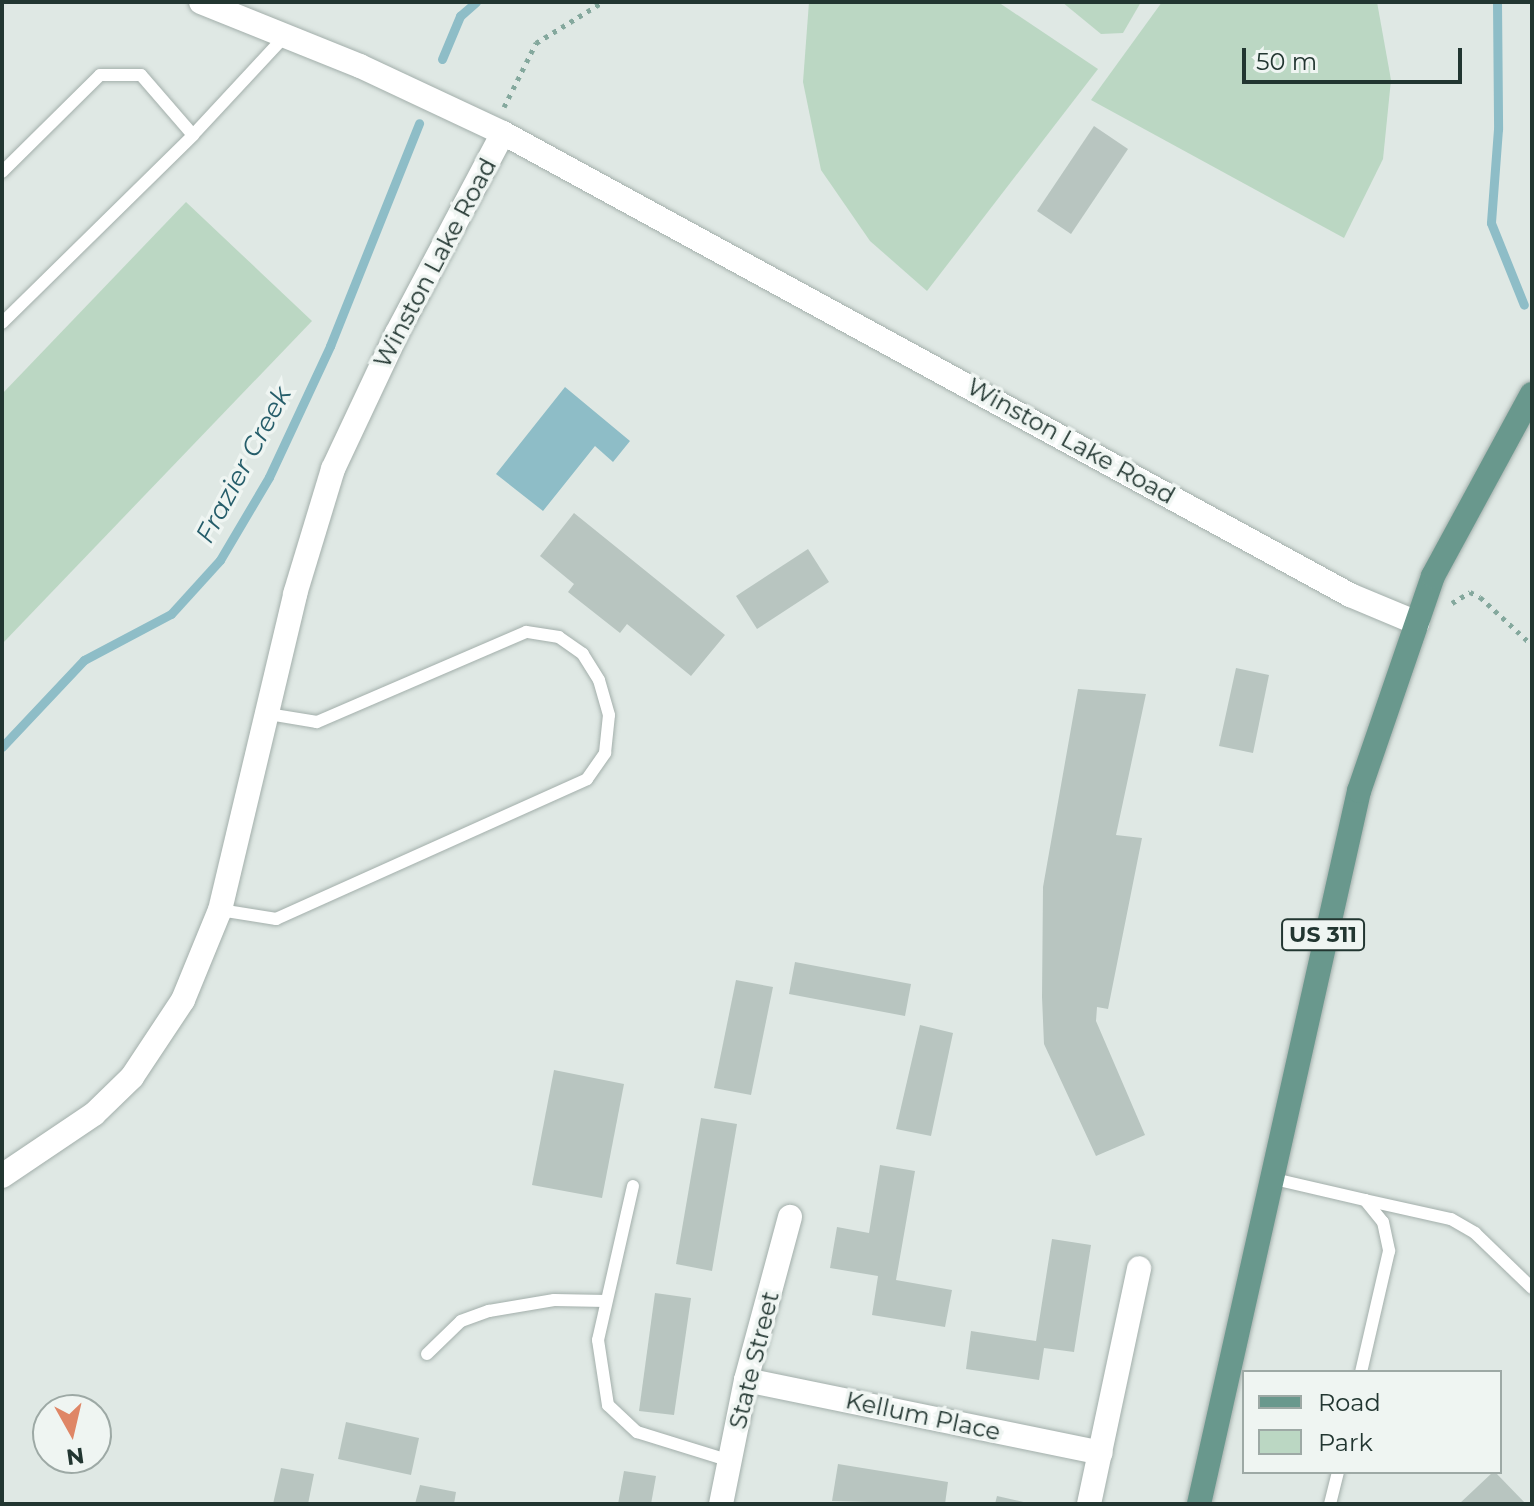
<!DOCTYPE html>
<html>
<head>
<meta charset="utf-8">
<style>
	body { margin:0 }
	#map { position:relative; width:1534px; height:1506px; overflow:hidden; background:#dfe8e4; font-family:Montserrat,sans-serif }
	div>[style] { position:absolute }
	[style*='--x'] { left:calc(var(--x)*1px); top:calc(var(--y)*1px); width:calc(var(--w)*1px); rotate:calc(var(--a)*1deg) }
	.green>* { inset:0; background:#bbd7c3 }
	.water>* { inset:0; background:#8ebdc7 }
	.stream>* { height:9px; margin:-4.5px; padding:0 4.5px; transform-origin:4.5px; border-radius:4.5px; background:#8ebdc7 }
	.building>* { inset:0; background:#b8c5c0 }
	.path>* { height:5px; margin-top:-2.5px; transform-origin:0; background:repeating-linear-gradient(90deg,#84a89d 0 4px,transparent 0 10px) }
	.roads { filter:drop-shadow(0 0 2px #a3afab) drop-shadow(0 0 2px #a3afab) }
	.lane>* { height:12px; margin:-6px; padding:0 6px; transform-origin:6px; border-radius:6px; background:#fff }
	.street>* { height:24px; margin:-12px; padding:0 12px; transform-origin:12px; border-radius:12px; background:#fff }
	.secondary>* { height:24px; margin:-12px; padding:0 12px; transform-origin:12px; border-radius:12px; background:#fff }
	.primary>* { height:24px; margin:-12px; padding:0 12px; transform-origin:12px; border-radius:12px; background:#69988d }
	span { translate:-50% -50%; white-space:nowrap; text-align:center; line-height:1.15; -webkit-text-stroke:7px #eff5f2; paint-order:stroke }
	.shield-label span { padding:2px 6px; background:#eff5f2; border:2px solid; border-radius:6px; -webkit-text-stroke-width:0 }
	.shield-label { font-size:22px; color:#223631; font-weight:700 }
	.street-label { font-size:24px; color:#223631 }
	.water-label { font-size:26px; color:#255d6a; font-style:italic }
	.frame { position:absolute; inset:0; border:4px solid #223631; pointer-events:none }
	.legend { position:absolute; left:1242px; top:1370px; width:260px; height:104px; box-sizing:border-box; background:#eff5f2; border:2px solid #9da9a5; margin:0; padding:10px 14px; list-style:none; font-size:24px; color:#223631 }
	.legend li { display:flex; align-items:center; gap:16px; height:40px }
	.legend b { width:40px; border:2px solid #9da9a5 }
	.north { position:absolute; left:32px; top:1394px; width:80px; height:80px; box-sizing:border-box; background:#eff5f2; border:2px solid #9da9a5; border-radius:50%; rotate:172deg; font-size:22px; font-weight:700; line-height:32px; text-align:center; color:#223631 }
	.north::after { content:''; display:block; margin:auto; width:28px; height:36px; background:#df8666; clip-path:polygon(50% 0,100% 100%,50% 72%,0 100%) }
	.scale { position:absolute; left:1242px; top:48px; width:220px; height:36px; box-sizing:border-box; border:4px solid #223631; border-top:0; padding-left:10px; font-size:24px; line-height:28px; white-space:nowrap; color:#223631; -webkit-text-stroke:6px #eff5f2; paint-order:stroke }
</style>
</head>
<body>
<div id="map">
	<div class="green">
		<div style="clip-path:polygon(809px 2px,998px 2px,1098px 69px,927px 291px,870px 241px,821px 170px,803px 82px)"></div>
		<div style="clip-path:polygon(1062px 2px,1141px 2px,1123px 33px,1101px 34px)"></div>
		<div style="clip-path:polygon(1162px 2px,1377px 2px,1391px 80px,1383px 159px,1344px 238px,1091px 100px)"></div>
		<div style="clip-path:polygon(186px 202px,312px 321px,2px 644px,2px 394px)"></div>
	</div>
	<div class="water">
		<div style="clip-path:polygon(565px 387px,630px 441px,613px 462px,595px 446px,543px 511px,496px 474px)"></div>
	</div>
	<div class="stream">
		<div style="--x:1497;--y:2;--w:127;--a:89.5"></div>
		<div style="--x:1498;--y:129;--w:94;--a:94.3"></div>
		<div style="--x:1491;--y:223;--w:88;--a:68.1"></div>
		<div style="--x:442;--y:59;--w:47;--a:-67.3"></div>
		<div style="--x:460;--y:16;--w:21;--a:-41"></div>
		<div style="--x:2;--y:747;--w:120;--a:-46.7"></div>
		<div style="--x:84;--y:660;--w:98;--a:-27.9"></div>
		<div style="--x:171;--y:614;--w:73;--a:-47.8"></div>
		<div style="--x:220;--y:560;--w:96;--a:-59.4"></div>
		<div style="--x:269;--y:477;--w:145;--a:-65"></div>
		<div style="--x:330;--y:346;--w:240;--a:-68.2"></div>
	</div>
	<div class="building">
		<div style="clip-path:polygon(1094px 126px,1128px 149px,1071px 234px,1037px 211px)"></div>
		<div style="clip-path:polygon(574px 513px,725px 635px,691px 676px,627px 624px,620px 633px,568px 592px,574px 584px,540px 556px)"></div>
		<div style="clip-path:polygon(808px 549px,829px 582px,757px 629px,736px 596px)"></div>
		<div style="clip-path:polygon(1236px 668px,1269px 675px,1253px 753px,1219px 746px)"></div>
		<div style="clip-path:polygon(1078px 689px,1146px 694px,1116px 835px,1142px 838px,1108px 1009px,1097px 1007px,1096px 1021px,1145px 1135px,1096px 1156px,1044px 1044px,1042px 997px,1043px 887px)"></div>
		<div style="clip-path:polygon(795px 962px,911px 984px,905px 1016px,789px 994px)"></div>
		<div style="clip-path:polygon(736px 980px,773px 987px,751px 1095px,714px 1088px)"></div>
		<div style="clip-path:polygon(920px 1025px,953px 1033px,931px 1136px,896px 1129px)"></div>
		<div style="clip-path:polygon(554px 1070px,624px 1084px,602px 1198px,532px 1185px)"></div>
		<div style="clip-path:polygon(701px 1118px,737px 1124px,712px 1271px,676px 1264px)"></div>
		<div style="clip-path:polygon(880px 1165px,915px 1171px,896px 1280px,952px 1290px,945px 1327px,872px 1315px,878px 1276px,830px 1268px,837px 1227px,869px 1233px)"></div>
		<div style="clip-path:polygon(1052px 1239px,1091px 1245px,1074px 1352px,1044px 1348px,1039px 1380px,966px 1369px,971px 1331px,1036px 1341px)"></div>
		<div style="clip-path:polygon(655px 1293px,691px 1298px,674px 1415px,639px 1411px)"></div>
		<div style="clip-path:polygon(346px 1422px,419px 1438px,411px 1475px,338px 1459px)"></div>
		<div style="clip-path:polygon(838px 1464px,948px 1482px,945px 1504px,832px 1501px)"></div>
		<div style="clip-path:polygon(281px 1468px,314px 1474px,308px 1504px,273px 1504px)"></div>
		<div style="clip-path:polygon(624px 1471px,656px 1476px,651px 1504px,618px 1504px)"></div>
		<div style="clip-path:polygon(1493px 1472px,1495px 1472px,1526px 1504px,1459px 1504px)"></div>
		<div style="clip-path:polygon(420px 1485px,456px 1492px,454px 1504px,415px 1504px)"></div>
		<div style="clip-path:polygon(997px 1496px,1028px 1503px,1027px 1504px,995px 1504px)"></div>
	</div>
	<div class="path">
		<div style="--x:504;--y:107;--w:72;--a:-63.4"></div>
		<div style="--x:536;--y:43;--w:79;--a:-31.5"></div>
		<div style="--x:1452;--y:603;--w:21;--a:-31"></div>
		<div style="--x:1470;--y:592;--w:11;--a:27"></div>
		<div style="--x:1480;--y:597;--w:71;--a:42.7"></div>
	</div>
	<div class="roads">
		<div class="lane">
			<div style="--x:2;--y:172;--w:138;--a:-44.7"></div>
			<div style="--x:100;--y:75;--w:41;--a:0"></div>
			<div style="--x:141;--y:75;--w:79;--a:49.1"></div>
			<div style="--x:2;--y:323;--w:268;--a:-44.5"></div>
			<div style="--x:193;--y:135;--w:135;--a:-47.1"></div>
			<div style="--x:220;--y:910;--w:57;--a:9.1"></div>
			<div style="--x:276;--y:919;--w:341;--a:-24.2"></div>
			<div style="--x:587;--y:779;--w:32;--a:-55"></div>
			<div style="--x:605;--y:753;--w:38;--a:-84"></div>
			<div style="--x:609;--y:715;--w:36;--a:-106"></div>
			<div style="--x:599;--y:680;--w:31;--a:-122"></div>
			<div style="--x:583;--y:654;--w:29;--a:-145"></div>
			<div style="--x:559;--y:637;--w:33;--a:-171"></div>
			<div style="--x:526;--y:632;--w:228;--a:156.7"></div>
			<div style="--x:317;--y:722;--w:50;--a:-170.7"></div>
			<div style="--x:1270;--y:1178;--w:98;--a:13"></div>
			<div style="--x:1365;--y:1200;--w:28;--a:51"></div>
			<div style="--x:1383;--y:1222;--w:30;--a:78"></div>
			<div style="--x:1389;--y:1251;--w:124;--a:103"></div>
			<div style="--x:633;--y:1186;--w:158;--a:102.8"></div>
			<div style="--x:598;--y:1340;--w:66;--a:81.3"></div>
			<div style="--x:608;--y:1405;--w:40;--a:43"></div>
			<div style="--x:637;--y:1432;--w:97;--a:17.3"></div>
			<div style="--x:1365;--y:1200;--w:88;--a:12.5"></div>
			<div style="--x:1451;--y:1219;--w:28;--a:30"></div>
			<div style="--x:1475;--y:1233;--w:79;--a:44"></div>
			<div style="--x:427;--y:1354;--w:47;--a:-44.1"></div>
			<div style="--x:461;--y:1321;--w:30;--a:-20"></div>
			<div style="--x:489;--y:1311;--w:66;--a:-9.6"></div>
			<div style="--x:554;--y:1300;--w:52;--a:1.1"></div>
			<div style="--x:1330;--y:1504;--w:33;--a:-76"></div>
		</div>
		<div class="street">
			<div style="--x:2;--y:1176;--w:111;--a:-34"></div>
			<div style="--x:94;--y:1114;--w:53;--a:-44.2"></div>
			<div style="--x:132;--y:1077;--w:92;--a:-56.5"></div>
			<div style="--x:183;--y:1000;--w:97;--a:-67.7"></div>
			<div style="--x:220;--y:910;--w:325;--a:-76.6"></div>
			<div style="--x:295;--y:594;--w:131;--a:-73.1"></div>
			<div style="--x:333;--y:469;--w:150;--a:-64.8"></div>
			<div style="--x:397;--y:333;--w:226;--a:-62.1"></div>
			<div style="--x:746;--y:1380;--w:362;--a:11.6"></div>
			<div style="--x:721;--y:1504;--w:126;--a:-78.6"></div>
			<div style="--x:746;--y:1380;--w:169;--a:-74.9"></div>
			<div style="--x:1089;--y:1504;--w:241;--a:-78"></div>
		</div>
		<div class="secondary">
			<div style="--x:201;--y:2;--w:171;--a:21.9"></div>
			<div style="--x:360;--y:66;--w:158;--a:25.1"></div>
			<div style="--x:503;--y:133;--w:965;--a:28.61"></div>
			<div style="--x:1350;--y:595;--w:73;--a:22.7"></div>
		</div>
		<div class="primary">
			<div style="--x:1199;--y:1504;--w:731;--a:-77.35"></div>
			<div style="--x:1359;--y:791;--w:227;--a:-71"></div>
			<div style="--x:1433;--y:576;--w:207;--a:-61.5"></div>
		</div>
	</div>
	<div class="shield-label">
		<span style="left:1323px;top:935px">US 311</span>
	</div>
	<div class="street-label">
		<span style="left:435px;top:263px;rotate:-62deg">Winston Lake Road</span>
		<span style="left:1071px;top:441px;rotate:29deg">Winston Lake Road</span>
		<span style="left:754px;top:1360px;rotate:-76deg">State Street</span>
		<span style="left:923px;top:1416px;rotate:12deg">Kellum Place</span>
	</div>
	<div class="water-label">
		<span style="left:244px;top:465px;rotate:-62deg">Frazier Creek</span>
	</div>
	<div class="frame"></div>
	<ul class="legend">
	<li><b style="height:10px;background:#69988d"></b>Road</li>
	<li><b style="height:22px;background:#bbd7c3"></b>Park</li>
	</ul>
	<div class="north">N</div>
	<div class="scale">50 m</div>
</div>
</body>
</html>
